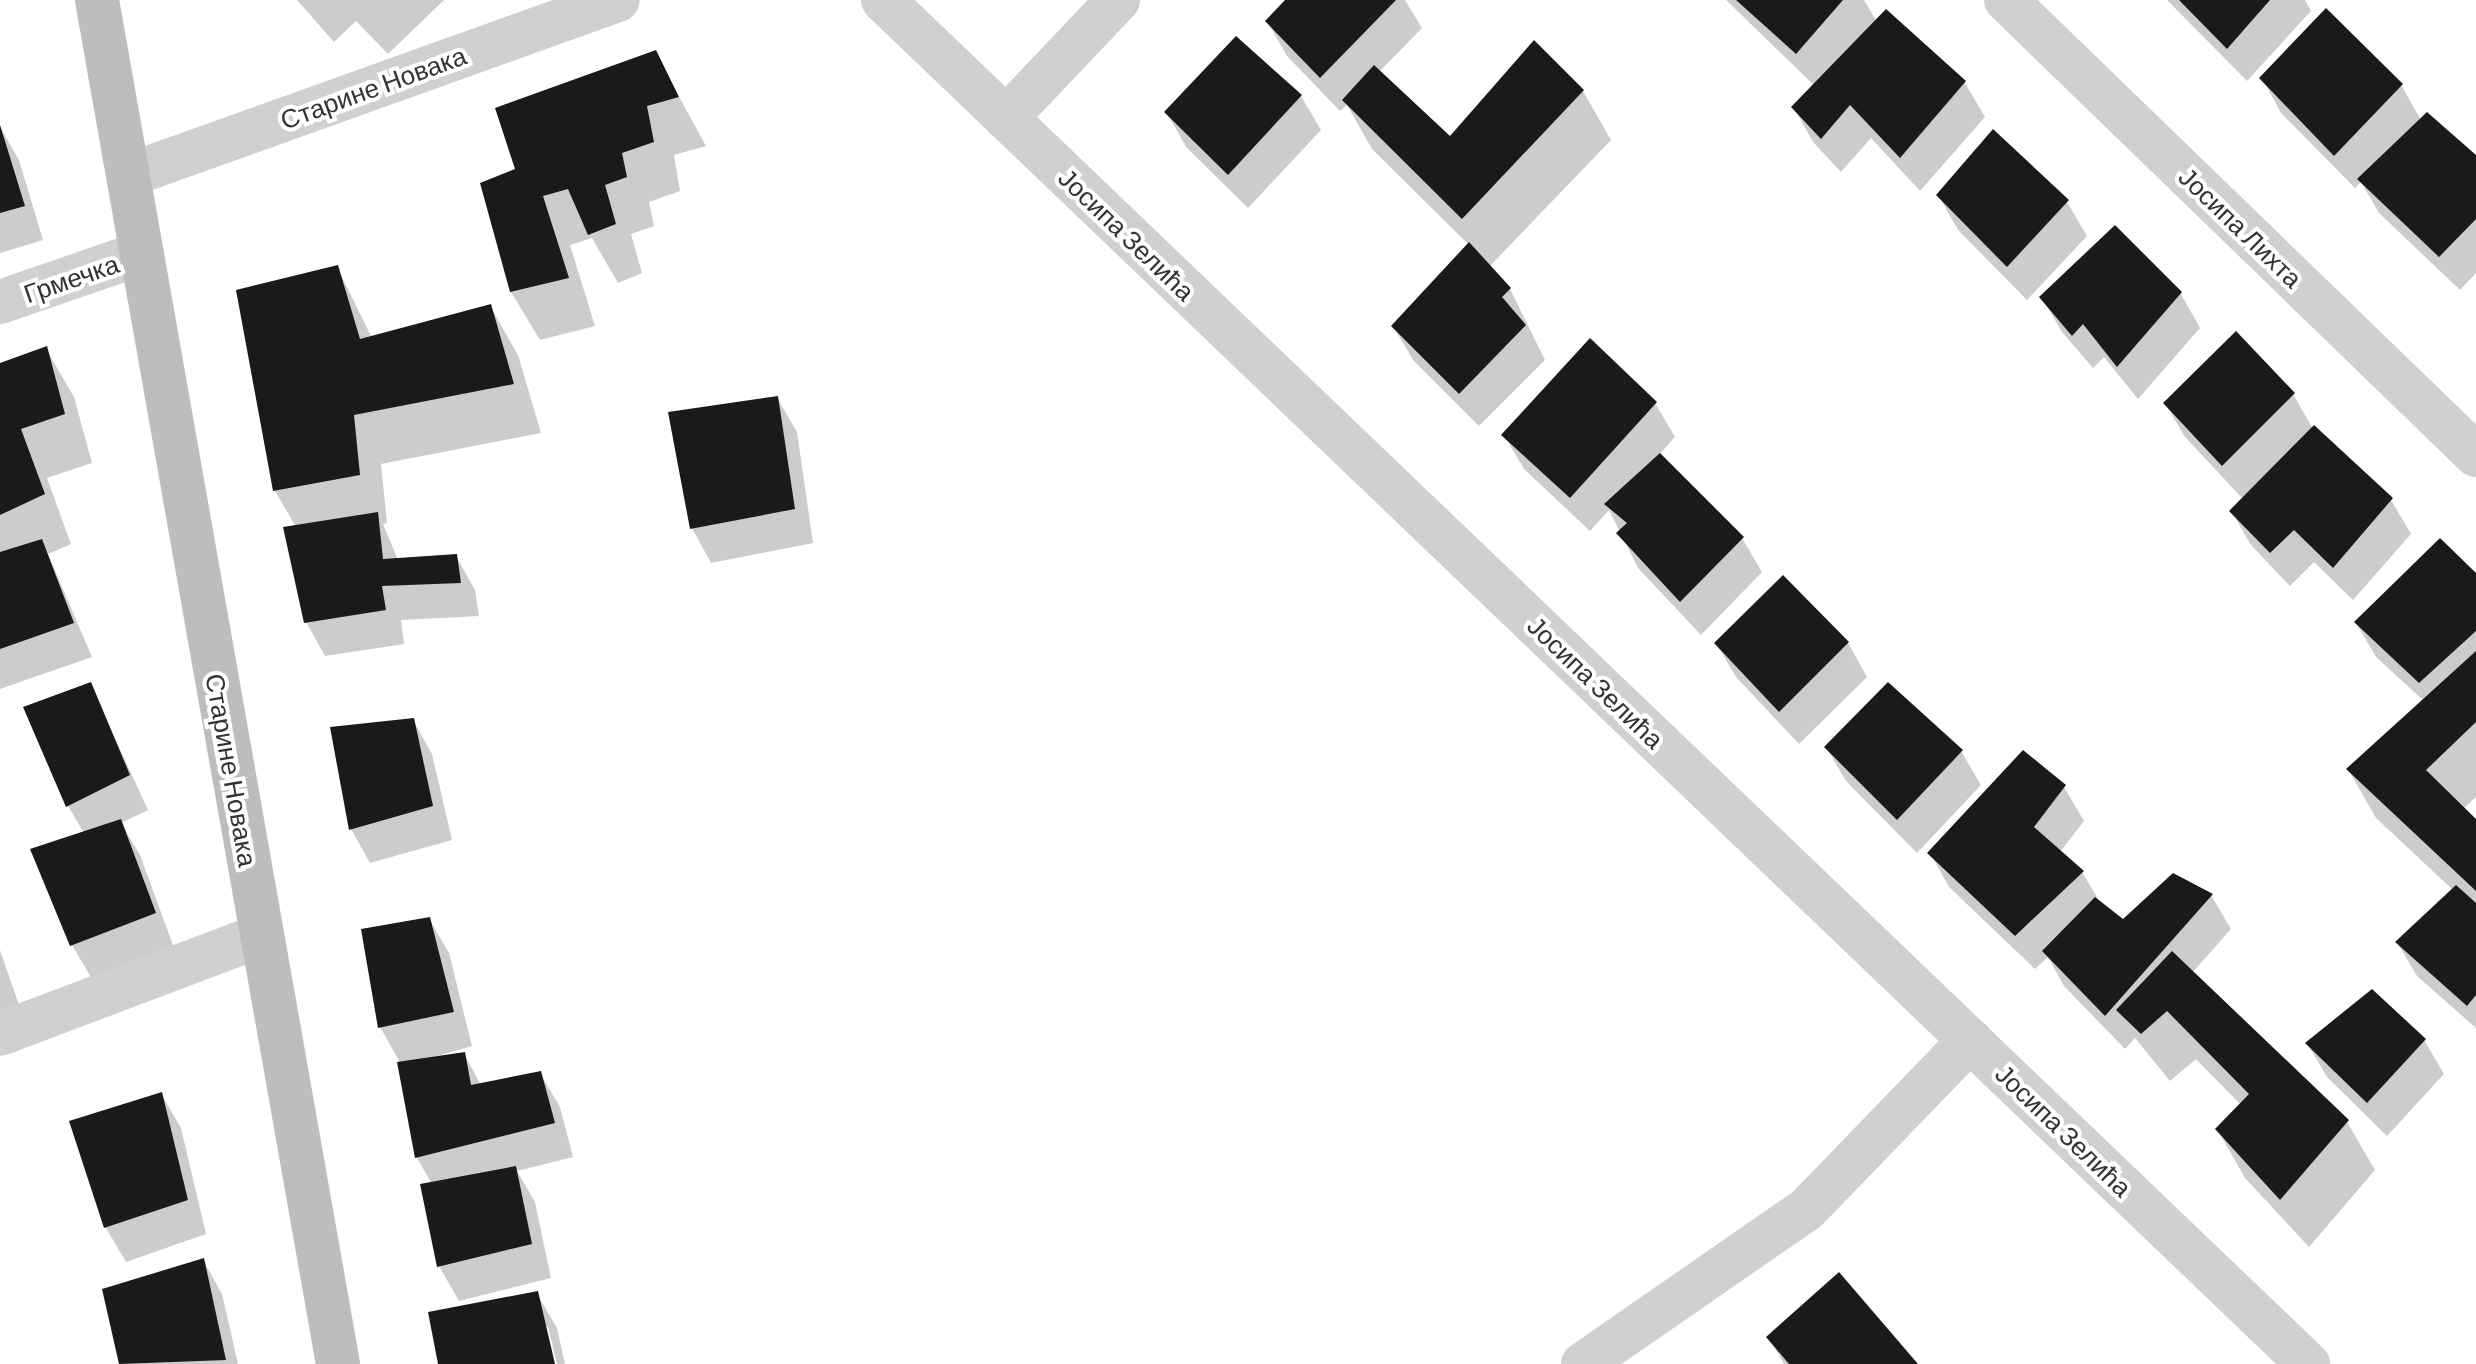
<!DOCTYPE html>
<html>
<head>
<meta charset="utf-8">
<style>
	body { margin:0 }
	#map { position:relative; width:2476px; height:1364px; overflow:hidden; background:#fff; font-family:Barlow,sans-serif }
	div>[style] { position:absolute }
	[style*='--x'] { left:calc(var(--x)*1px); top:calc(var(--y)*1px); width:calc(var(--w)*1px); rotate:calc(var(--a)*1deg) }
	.shadow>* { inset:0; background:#0003 }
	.building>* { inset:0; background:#1a1a1a }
	.street>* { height:44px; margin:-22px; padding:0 22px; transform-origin:22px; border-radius:22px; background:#d0d0d0 }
	.secondary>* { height:44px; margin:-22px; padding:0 22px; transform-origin:22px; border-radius:22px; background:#bdbdbd }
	span { translate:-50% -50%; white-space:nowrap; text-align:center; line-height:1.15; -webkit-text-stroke:8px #fff; paint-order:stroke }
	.street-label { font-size:26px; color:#333 }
</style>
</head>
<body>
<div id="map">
	<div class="shadow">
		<div style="clip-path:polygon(297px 0,444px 0,388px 54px,356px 21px,334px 42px)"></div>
		<div style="clip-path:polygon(1288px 0,1405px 0,1422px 28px,1379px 72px,1451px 139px,1583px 91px,1611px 140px,1489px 267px,1510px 289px,1545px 360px,1479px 426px,1413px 360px,1393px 326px,1469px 245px,1372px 149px,1347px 105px,1340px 111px,1287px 56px,1267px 21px)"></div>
		<div style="clip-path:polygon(1726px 0,1864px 0,1877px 22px,1886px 12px,1965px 83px,1985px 117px,1920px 191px,1871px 138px,1841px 172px,1813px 142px,1794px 108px,1815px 86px)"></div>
		<div style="clip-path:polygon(2167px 0,2305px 0,2311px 11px,2247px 81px)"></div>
		<div style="clip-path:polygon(655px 53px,706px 146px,674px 155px,680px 191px,649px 202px,654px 226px,631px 234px,642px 273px,618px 283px,592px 238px,570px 245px,595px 326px,540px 340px,511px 292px,517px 170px)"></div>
		<div style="clip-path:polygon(2262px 78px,2401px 85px,2421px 120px,2476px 157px,2476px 273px,2460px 290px,2379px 213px,2361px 182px,2355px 188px,2281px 113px)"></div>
		<div style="clip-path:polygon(1301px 96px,1321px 130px,1248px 208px,1186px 147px,1167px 113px)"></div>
		<div style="clip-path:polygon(0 127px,19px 160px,43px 240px,0 253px)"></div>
		<div style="clip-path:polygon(1938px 195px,2067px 202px,2087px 236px,2027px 300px,1958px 230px)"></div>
		<div style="clip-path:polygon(337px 267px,372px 338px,490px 306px,518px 355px,541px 433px,381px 464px,387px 523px,383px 524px,398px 560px,456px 556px,475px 590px,479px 616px,401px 620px,404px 644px,325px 656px,306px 622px,296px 527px,275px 491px,239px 292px)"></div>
		<div style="clip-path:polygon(2181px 294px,2200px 328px,2138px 399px,2104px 357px,2093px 368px,2062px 332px,2042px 298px)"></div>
		<div style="clip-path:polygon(46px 349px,74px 397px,92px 463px,47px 478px,71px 544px,48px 554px,92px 657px,0 689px,0 366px)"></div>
		<div style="clip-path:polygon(2293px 394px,2313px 429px,2391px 500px,2411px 534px,2353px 600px,2314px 562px,2290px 586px,2251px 545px,2231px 511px,2243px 499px,2185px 437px,2165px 403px)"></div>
		<div style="clip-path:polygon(777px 398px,797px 432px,813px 543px,711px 563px,692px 528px)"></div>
		<div style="clip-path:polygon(1655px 403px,1675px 437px,1659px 455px,1742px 538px,1762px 572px,1701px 635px,1638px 568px,1609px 510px,1590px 531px,1524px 469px,1504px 435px)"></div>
		<div style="clip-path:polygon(2476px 576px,2476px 797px,2463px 809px,2476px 822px,2476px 1028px,2417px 976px,2397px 942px,2453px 890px,2376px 818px,2348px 769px,2424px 701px,2376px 657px,2356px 623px)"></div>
		<div style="clip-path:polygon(1716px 643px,1848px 643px,1867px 677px,1799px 744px,1736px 677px)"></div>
		<div style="clip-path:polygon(90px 684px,148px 810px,121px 823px,140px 855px,174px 948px,92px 979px,72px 945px,84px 833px,68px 806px)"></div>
		<div style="clip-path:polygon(413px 720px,432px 754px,452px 840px,370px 863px,351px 829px)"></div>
		<div style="clip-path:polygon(1826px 747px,1961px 751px,1981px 785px,1917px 853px,1846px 781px)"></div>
		<div style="clip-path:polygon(2064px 787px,2084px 821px,2060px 852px,2082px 872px,2101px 904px,2123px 921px,2211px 895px,2231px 929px,2192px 973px,2347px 1122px,2375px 1170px,2309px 1247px,2245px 1178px,2217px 1129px,2241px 1105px,2196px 1059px,2170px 1081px,2135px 1038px,2125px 1049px,2064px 986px,2048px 957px,2035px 969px,1949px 887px,1930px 853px)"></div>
		<div style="clip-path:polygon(429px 919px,449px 953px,472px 1046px,420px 1061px,464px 1054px,481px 1085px,540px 1073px,560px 1107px,573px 1157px,517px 1171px,535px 1202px,551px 1278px,459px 1301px,439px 1266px,432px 1184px,417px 1158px,401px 1064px,380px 1027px)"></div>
		<div style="clip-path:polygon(0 950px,28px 1031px,0 1043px)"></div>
		<div style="clip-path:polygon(2424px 1040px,2444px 1074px,2387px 1136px,2327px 1077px,2307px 1043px)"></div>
		<div style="clip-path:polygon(161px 1094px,181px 1128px,206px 1234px,126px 1262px,106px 1228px,72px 1122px)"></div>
		<div style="clip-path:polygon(203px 1260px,222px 1294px,238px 1364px,122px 1364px,104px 1290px)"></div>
		<div style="clip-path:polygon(537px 1294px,557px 1328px,565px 1364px,557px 1364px,548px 1327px,544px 1327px,553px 1364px,440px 1364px)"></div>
		<div style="clip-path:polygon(1769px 1338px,1915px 1364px,1784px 1364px)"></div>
	</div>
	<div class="building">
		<div style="clip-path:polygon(1285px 0,1396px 0,1320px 78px,1265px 21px)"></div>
		<div style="clip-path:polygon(1736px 0,1843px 0,1796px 54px)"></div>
		<div style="clip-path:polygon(2179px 0,2270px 0,2227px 49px)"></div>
		<div style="clip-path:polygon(2326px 8px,2403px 84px,2334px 156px,2259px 78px)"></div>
		<div style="clip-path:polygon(1886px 9px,1966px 81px,1900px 158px,1850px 105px,1821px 139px,1791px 107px)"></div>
		<div style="clip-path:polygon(1236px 36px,1302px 95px,1228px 175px,1164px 112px)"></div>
		<div style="clip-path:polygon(1534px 40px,1584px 90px,1462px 219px,1342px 100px,1374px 65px,1450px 136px)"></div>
		<div style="clip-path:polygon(656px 50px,679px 97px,647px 106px,654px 142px,622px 153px,627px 177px,605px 185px,616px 224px,588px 235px,568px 189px,543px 196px,569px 278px,510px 292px,480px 183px,515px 169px,495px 108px)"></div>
		<div style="clip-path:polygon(2427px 112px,2476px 155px,2476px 219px,2439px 257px,2357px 179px)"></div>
		<div style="clip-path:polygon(0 125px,25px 206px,0 213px)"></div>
		<div style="clip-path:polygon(1993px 129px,2069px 200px,2007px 267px,1936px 195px)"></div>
		<div style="clip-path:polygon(2115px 225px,2182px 292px,2117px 367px,2083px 324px,2072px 336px,2039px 297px)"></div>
		<div style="clip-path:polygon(1469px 242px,1511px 288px,1502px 297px,1526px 325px,1459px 394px,1391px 326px)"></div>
		<div style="clip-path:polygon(338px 265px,360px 339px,491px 304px,514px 384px,354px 415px,360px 475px,273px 491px,236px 290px)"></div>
		<div style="clip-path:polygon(2236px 331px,2295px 393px,2222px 466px,2163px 403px)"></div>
		<div style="clip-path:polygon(1590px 338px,1657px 402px,1570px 498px,1501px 435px)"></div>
		<div style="clip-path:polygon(47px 346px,65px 414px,21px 429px,45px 494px,0 515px,0 363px)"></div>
		<div style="clip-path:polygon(778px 396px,795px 509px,690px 529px,668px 412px)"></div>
		<div style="clip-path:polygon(2314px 425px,2393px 498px,2333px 568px,2294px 530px,2270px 553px,2229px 511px)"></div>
		<div style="clip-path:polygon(1660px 453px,1744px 537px,1680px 602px,1616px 533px,1627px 523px,1604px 504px)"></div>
		<div style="clip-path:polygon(378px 512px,383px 559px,457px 554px,461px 583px,382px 586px,386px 610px,304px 623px,283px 527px)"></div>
		<div style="clip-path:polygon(2440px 538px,2476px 573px,2476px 631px,2419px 683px,2354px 622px)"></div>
		<div style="clip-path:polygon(42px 539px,74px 623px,0 649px,0 552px)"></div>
		<div style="clip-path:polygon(1783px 575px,1849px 642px,1779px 712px,1714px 643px)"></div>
		<div style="clip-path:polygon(2476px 651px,2476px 722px,2426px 770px,2476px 819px,2476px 891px,2346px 769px)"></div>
		<div style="clip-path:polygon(91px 682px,130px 775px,66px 807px,23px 707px)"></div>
		<div style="clip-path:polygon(1888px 682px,1963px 750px,1897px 820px,1824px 747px)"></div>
		<div style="clip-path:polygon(414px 718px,433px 806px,349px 830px,330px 727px)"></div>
		<div style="clip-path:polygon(2023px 750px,2066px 785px,2034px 827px,2084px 871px,2015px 936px,1927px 853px)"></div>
		<div style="clip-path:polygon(121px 819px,156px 913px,70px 946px,30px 849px)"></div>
		<div style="clip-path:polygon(2173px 873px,2213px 894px,2105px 1016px,2042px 951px,2095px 897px,2123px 919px)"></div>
		<div style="clip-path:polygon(2456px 885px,2476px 903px,2476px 995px,2467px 1006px,2395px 942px)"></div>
		<div style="clip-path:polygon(430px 917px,454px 1012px,378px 1028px,361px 929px)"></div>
		<div style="clip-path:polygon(2172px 951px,2349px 1120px,2280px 1200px,2215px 1129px,2249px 1094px,2167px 1011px,2141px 1034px,2116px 1010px)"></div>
		<div style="clip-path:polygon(2372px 989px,2426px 1039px,2367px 1103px,2305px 1043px)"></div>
		<div style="clip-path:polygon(465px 1052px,471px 1085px,541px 1071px,555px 1123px,415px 1158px,397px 1062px)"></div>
		<div style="clip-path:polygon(162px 1092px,188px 1200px,104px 1228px,69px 1121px)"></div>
		<div style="clip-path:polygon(516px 1166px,532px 1244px,437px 1267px,420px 1184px)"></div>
		<div style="clip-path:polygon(204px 1258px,226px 1360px,119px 1364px,102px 1289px)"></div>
		<div style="clip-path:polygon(1839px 1272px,1918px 1364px,1789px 1364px,1766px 1337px)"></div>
		<div style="clip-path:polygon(538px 1291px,555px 1364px,438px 1364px,428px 1312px)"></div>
	</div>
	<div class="street">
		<div style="--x:883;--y:0;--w:1973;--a:43.75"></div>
		<div style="--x:2006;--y:0;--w:654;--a:44.07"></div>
		<div style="--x:1006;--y:118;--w:163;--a:-46.5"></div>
		<div style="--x:129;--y:175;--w:519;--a:-19.69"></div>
		<div style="--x:0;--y:302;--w:150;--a:-19"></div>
		<div style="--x:0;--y:1034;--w:278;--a:-20.7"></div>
		<div style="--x:1583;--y:1364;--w:272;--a:-34.7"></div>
		<div style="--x:1807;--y:1209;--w:235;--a:-46"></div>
	</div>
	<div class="secondary">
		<div style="--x:97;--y:0;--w:1385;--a:79.98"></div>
	</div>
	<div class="street-label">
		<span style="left:373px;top:87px;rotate:-20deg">Старине Новака</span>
		<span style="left:2241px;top:227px;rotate:44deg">Јосипа Лихта</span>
		<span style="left:1127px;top:234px;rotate:44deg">Јосипа Зелића</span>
		<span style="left:71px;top:278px;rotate:-19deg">Грмечка</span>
		<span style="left:1596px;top:682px;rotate:44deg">Јосипа Зелића</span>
		<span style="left:232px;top:770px;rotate:80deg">Старине Новака</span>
		<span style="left:2064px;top:1130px;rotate:44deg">Јосипа Зелића</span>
	</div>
</div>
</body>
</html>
